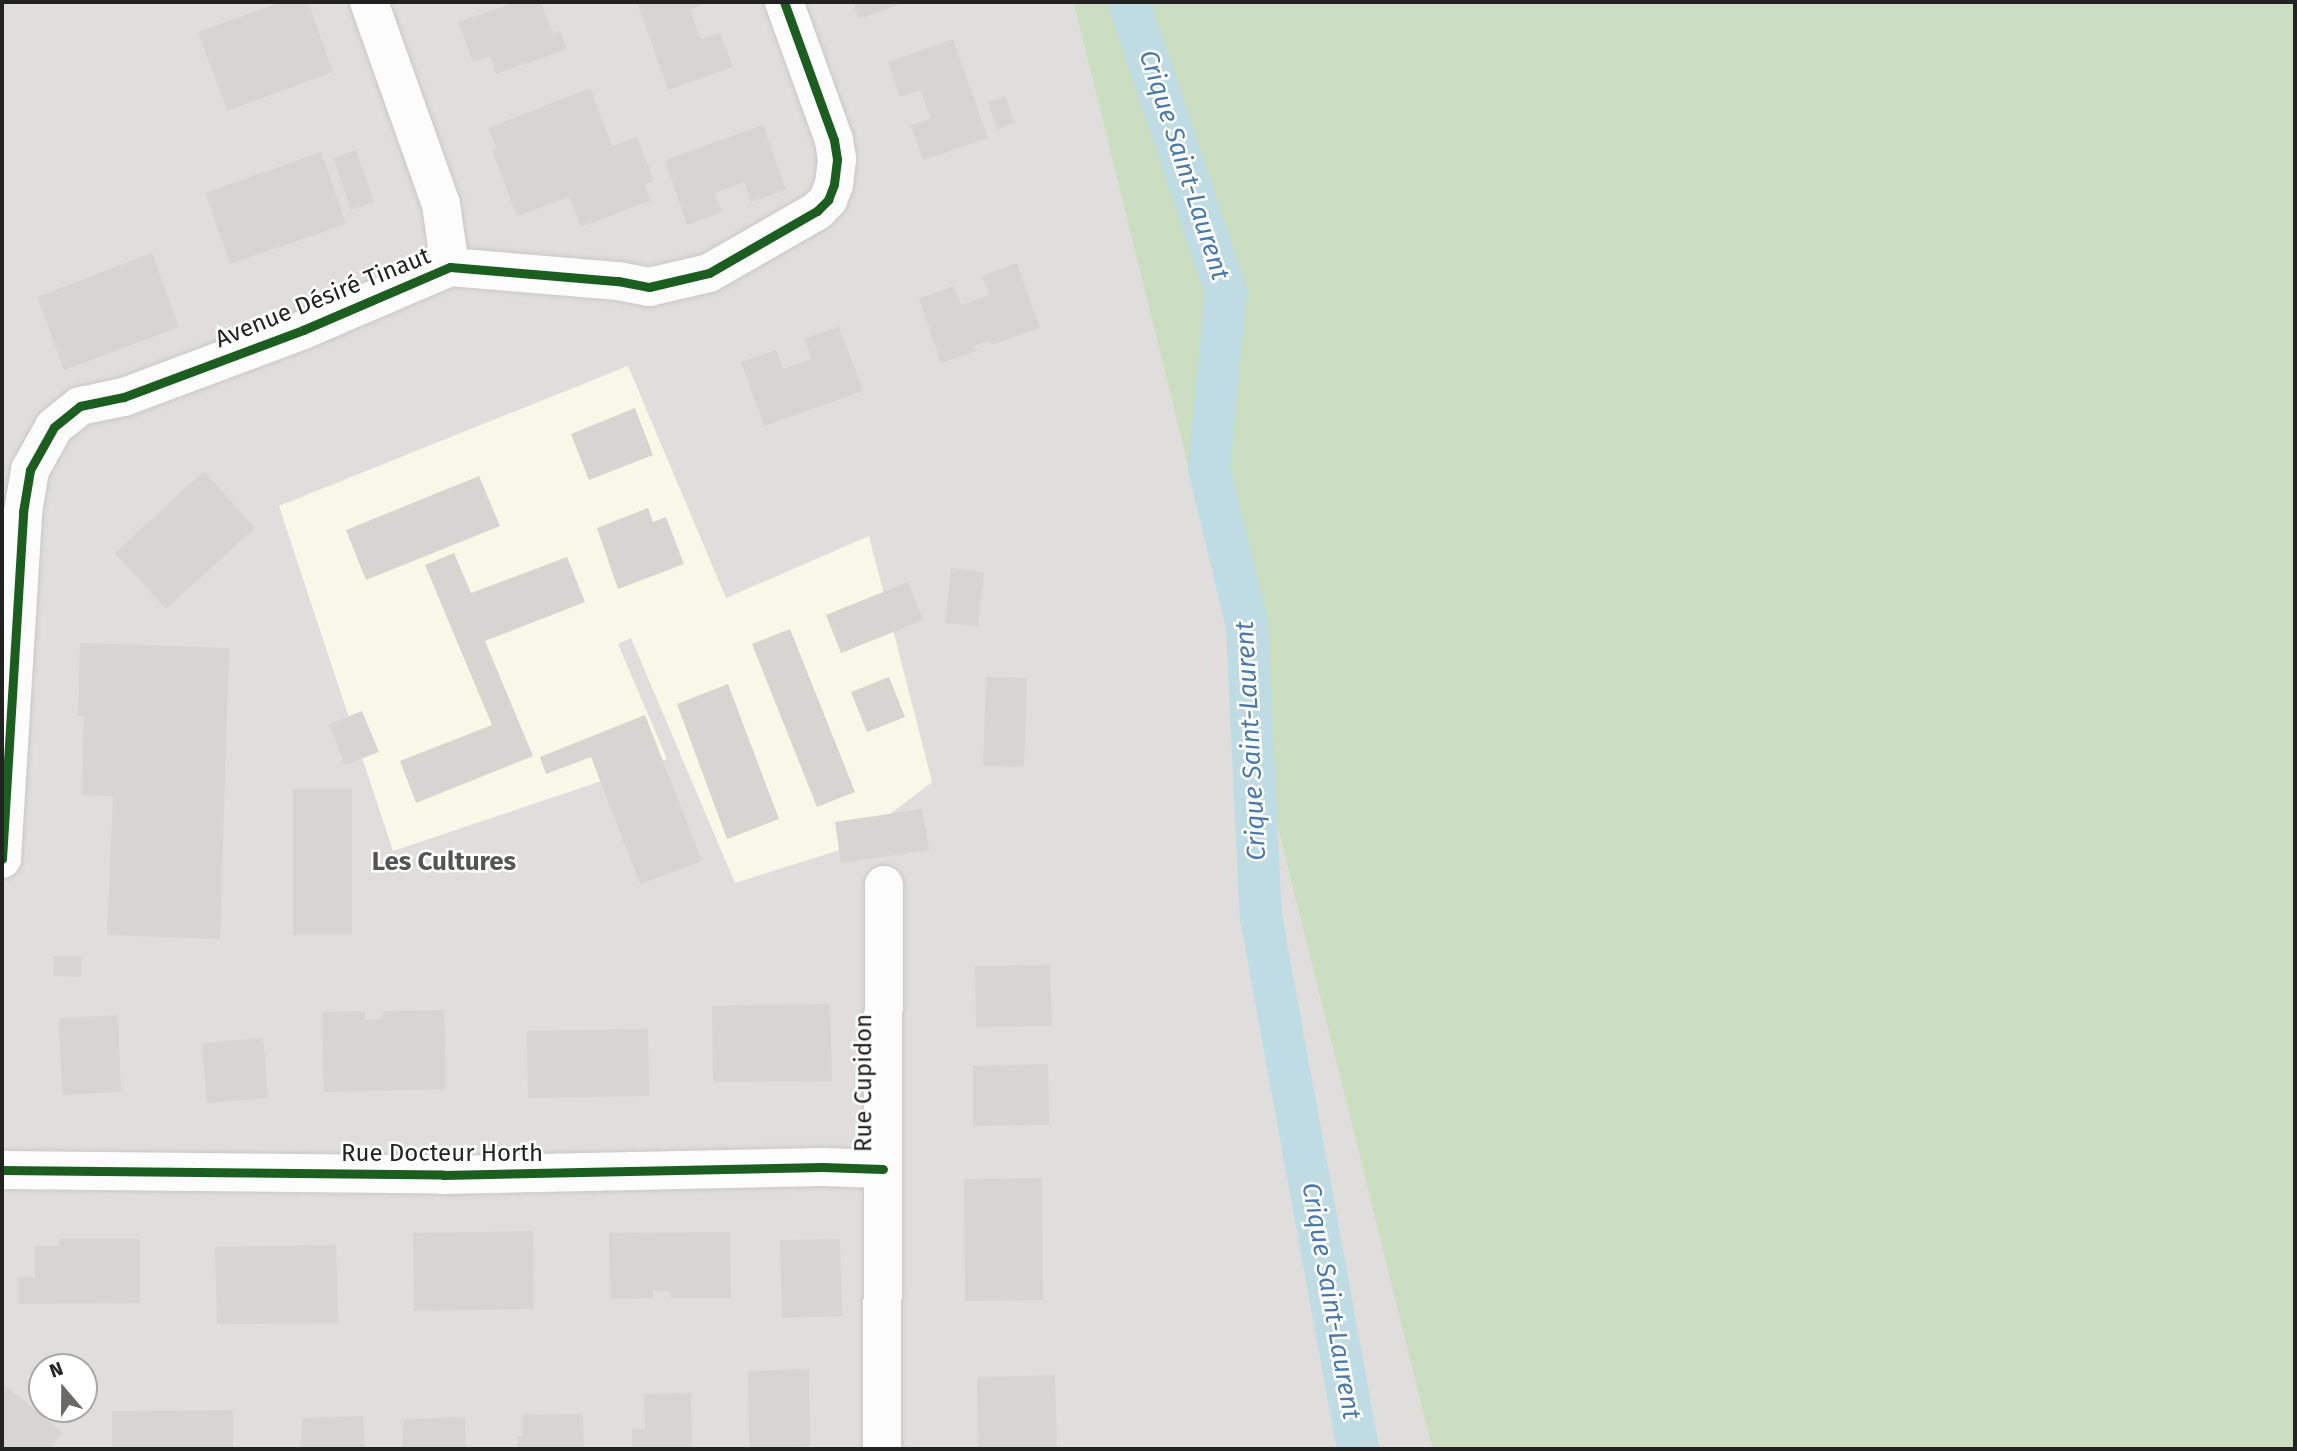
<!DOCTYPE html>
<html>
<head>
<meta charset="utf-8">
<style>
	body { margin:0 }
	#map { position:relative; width:2297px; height:1451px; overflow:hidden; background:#f0eeeb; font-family:"Fira Sans",sans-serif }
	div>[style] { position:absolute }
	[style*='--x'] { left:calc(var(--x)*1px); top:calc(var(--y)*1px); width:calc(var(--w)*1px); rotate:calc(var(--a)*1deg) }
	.residential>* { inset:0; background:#dfdedc }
	.education>* { inset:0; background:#f8f7e8 }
	.forest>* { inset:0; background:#cbdec1 }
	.canal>* { height:42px; margin:-21px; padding:0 21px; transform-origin:21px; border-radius:21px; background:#bfdbe3 }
	.building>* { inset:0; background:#d7d4d2 }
	.roads { filter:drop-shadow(0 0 2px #c9c8c7) drop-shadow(0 0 2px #c9c8c7) }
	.street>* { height:38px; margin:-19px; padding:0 19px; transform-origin:19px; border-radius:19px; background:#fdfcfc }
	.cycleway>* { height:9px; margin:-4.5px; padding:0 4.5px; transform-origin:4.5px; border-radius:4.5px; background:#1b5e20 }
	span { translate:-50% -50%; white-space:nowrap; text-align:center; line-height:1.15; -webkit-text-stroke:5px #fff; paint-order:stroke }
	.street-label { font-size:24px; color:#222 }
	.water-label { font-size:26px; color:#4a7aab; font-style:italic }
	.neighbourhood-label { font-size:26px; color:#555; font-weight:700 }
	.frame { position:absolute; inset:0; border:4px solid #222; pointer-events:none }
	.north { position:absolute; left:28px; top:1353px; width:70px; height:70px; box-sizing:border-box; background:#fff; border:2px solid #a7a7a7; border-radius:50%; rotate:340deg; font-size:19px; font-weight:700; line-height:28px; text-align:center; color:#222 }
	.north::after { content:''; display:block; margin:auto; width:24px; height:32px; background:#6a6968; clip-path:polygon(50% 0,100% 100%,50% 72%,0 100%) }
</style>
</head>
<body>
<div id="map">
	<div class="residential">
		<div style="clip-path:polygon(evenodd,2px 2px,1073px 2px,1432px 1449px,2px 1449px,2px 2px,42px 1367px,84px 1367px,84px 1409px,42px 1409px,42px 1367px)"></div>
	</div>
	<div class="education">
		<div style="clip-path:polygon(628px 366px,726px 598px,869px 536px,932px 782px,846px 848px,735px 883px,631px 638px,618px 644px,667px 759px,393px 851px,279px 506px)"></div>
	</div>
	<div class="forest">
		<div style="clip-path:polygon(1073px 2px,2295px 2px,2295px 1449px,1432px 1449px)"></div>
	</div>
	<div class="canal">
		<div style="--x:1129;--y:2;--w:306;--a:71.5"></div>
		<div style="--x:1226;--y:292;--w:177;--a:95.5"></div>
		<div style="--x:1209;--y:468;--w:162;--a:76.4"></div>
		<div style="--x:1247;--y:625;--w:292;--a:87.3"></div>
		<div style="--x:1261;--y:917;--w:541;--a:79.67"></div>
	</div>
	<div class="building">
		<div style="clip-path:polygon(282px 2px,308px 2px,333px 72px,227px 111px,198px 32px)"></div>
		<div style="clip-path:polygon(516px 2px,541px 2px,553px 33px,560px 31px,567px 49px,496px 74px,490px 56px,473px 62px,458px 22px)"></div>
		<div style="clip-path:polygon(637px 2px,709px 2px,690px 10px,701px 39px,720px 33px,733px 67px,668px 90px)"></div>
		<div style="clip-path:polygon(853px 2px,907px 2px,859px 19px)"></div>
		<div style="clip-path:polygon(953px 39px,988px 138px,923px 160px,911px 125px,931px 119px,920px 90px,900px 97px,888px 62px)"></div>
		<div style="clip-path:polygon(590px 88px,612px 146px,637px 137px,654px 181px,644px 185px,651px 200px,581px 227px,569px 197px,517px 216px,492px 150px,496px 148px,488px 128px)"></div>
		<div style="clip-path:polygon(1005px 96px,1015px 123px,997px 129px,988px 102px)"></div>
		<div style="clip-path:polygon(763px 125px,786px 190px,751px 202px,744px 182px,715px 193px,722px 212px,687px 225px,665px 160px)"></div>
		<div style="clip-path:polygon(356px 150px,374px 202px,351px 210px,333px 158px)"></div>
		<div style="clip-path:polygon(321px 152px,346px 224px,230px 264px,205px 193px)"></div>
		<div style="clip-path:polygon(152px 253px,179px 327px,64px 370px,37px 297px)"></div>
		<div style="clip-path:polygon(1017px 263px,1040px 328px,991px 345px,989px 341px,974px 346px,976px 351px,941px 363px,919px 299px,953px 286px,961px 305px,989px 295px,982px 276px)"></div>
		<div style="clip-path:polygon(839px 327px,863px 391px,764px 426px,741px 362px,776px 350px,783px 369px,798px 364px,812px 359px,804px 339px)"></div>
		<div style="clip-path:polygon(635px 408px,653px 455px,589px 480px,571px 434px)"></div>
		<div style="clip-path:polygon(204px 471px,255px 528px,166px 609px,115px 553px)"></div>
		<div style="clip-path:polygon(479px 476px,500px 526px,366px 580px,346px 530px)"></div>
		<div style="clip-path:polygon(648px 508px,653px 522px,666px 517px,684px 564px,618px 589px,597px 528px)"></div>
		<div style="clip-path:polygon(454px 553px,471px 593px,567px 557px,585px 602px,485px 641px,533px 756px,416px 803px,400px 761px,492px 725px,425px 565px)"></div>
		<div style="clip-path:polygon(951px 568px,984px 572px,978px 626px,945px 623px)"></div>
		<div style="clip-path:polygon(908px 582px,923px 620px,841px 653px,826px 615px)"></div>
		<div style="clip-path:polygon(790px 629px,855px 792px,817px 807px,752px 644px)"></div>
		<div style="clip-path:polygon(80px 643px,229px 648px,220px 939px,107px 935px,113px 796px,82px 795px,84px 716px,78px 716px)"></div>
		<div style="clip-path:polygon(889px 677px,905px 717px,867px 732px,851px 692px)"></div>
		<div style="clip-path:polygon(986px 677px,1027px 678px,1024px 767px,983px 766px)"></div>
		<div style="clip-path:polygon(728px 684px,779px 819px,727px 839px,677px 704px)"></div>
		<div style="clip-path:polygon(362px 711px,379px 752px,345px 765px,329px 724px)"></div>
		<div style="clip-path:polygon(645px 715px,702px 861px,640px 884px,591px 757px,546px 774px,540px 757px)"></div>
		<div style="clip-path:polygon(293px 789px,352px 789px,352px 935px,293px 935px)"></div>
		<div style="clip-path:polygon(922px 809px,929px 850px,841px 863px,835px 822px)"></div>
		<div style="clip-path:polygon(54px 956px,81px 956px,81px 977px,53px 976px)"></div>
		<div style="clip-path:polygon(1050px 965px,1052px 1026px,976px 1027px,975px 966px)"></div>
		<div style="clip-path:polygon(830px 1004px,832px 1081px,713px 1082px,712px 1006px)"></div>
		<div style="clip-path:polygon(444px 1010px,446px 1089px,324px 1092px,322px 1012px,365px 1011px,365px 1020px,382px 1019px,383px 1011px)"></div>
		<div style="clip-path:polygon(118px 1015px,121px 1092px,62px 1095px,59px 1018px)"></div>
		<div style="clip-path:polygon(648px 1029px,649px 1096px,528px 1098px,527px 1031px)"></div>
		<div style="clip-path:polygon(263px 1038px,268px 1098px,207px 1103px,202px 1043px)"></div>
		<div style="clip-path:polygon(1048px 1064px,1049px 1125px,973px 1126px,973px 1066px)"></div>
		<div style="clip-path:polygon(1042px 1178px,1043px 1300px,965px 1301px,964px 1179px)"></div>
		<div style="clip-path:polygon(533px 1231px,534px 1309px,414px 1311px,413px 1233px)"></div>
		<div style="clip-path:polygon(730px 1232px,731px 1298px,671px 1298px,670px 1291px,653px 1291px,653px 1298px,610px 1299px,609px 1233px)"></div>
		<div style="clip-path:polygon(59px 1239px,140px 1239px,140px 1303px,18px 1304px,18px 1277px,35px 1277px,35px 1246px,59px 1246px)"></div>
		<div style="clip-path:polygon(840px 1239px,842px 1316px,782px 1318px,780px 1240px)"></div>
		<div style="clip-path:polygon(336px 1245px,338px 1323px,217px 1324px,215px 1247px)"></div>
		<div style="clip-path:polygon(809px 1369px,810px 1446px,749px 1449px,748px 1371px)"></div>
		<div style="clip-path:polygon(1055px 1375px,1057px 1449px,978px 1449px,977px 1377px)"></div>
		<div style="clip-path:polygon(2px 1383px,63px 1433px,50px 1449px,2px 1449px)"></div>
		<div style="clip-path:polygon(691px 1393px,692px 1449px,632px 1449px,632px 1429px,645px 1429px,644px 1394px)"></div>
		<div style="clip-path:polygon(233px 1410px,233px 1449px,112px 1449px,112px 1411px)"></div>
		<div style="clip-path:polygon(583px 1414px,584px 1449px,518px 1449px,518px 1436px,523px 1436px,522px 1415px)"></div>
		<div style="clip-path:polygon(363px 1416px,365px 1449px,300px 1449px,303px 1418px)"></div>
		<div style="clip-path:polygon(465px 1417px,466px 1449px,402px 1449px,404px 1419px)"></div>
	</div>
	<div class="roads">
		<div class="street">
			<div style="--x:369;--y:2;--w:214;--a:70.4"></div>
			<div style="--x:441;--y:204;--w:64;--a:81.9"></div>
			<div style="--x:2;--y:859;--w:348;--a:-86.5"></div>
			<div style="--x:23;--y:512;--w:43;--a:-80.5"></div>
			<div style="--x:30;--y:470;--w:49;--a:-60.8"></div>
			<div style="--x:54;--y:427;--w:33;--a:-39"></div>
			<div style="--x:80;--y:406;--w:45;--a:-11.6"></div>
			<div style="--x:124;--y:397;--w:191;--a:-20.5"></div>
			<div style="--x:303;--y:330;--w:160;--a:-23.2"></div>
			<div style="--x:450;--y:267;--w:169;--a:4.8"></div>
			<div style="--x:618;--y:281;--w:32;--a:11"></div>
			<div style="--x:649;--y:287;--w:62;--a:-13.1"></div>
			<div style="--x:709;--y:273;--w:125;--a:-29.9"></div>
			<div style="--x:817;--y:211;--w:16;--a:-45"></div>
			<div style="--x:828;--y:200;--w:17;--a:-69"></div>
			<div style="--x:834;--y:184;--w:25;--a:-83"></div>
			<div style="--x:837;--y:159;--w:19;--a:-99"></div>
			<div style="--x:834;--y:140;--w:147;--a:-109.9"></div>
			<div style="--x:2;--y:1170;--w:441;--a:0.6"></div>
			<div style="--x:443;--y:1175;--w:379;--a:-1.2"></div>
			<div style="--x:822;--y:1167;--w:61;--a:1.9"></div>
			<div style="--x:882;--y:1449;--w:564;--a:-89.8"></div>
		</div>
	</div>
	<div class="cycleway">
		<div style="--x:2;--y:859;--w:348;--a:-86.5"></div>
		<div style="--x:23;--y:512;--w:43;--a:-80.5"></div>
		<div style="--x:30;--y:470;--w:49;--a:-60.8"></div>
		<div style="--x:54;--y:427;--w:33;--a:-39"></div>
		<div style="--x:80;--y:406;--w:45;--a:-11.6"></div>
		<div style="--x:124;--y:397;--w:191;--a:-20.5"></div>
		<div style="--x:303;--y:330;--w:160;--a:-23.2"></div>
		<div style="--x:450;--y:267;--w:169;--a:4.8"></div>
		<div style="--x:618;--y:281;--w:32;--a:11"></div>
		<div style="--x:649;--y:287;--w:62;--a:-13.1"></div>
		<div style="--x:709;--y:273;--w:125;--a:-29.9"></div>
		<div style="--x:817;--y:211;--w:16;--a:-45"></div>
		<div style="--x:828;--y:200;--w:17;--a:-69"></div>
		<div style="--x:834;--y:184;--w:25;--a:-83"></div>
		<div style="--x:837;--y:159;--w:19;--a:-99"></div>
		<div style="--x:834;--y:140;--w:147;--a:-109.9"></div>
		<div style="--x:2;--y:1170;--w:441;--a:0.6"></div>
		<div style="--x:443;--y:1175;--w:379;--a:-1.2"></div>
		<div style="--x:822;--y:1167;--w:61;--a:1.9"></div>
	</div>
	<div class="street-label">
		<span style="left:323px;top:298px;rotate:-22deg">Avenue Désiré Tinaut</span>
		<span style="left:864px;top:1083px;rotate:-90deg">Rue Cupidon</span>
		<span style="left:442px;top:1154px">Rue Docteur Horth</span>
	</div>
	<div class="water-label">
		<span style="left:1184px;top:165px;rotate:72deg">Crique Saint-Laurent</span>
		<span style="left:1251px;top:741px;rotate:-93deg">Crique Saint-Laurent</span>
		<span style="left:1331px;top:1301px;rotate:80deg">Crique Saint-Laurent</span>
	</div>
	<div class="neighbourhood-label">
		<span style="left:444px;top:862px">Les Cultures</span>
	</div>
	<div class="frame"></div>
	<div class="north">N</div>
</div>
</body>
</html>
